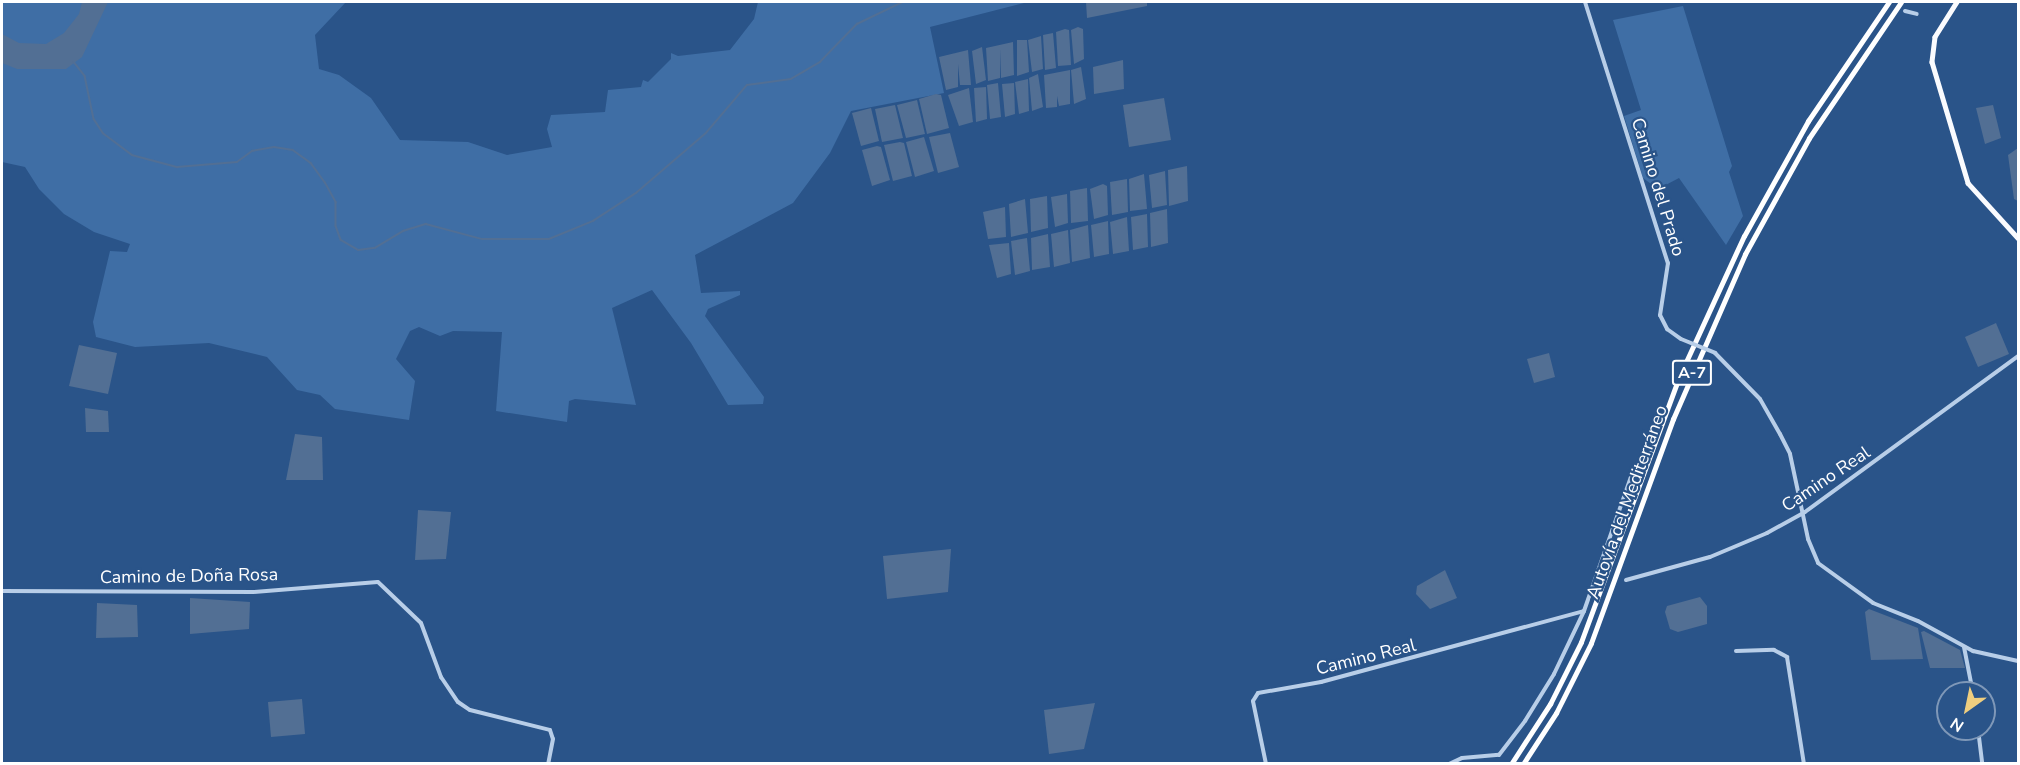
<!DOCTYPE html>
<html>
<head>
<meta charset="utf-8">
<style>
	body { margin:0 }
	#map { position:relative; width:2020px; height:765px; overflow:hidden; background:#2a5489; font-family:"Nunito Sans",sans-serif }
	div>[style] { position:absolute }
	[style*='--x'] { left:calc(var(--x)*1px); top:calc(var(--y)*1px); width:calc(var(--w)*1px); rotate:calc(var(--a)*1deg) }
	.green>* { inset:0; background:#3f6ea5 }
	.water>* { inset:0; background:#526f94 }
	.stream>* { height:1.5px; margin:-0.75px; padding:0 0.75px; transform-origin:0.75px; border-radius:0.75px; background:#526f94 }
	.minor>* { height:4px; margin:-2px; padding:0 2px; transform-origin:2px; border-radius:2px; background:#b8cee8 }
	.major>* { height:4.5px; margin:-2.25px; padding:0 2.25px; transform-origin:2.25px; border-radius:2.25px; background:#fafbfe }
	.highway>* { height:5px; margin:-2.5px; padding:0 2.5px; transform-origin:2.5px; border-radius:2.5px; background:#fff }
	.minor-bridge>* { height:4px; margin:-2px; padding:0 2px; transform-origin:2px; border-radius:2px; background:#b8cee8 }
	span { translate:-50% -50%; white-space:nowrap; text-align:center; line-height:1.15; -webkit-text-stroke:4.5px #2a5489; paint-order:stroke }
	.shield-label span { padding:2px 4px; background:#2a5489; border:2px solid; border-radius:4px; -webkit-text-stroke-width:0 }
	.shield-label { font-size:16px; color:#fff; font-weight:700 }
	.street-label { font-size:18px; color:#fff }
	.frame { position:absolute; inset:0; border:3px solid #fff; pointer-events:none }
	.north { position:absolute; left:1936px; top:681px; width:60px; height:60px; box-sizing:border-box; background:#2a5489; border:2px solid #7f98b8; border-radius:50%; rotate:213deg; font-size:16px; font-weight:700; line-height:24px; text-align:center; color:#fff }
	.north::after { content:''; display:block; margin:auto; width:21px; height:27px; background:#efce7f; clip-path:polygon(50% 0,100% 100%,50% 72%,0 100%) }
</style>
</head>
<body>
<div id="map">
	<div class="green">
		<div style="clip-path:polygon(2px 2px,346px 2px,315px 35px,319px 69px,339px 75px,371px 98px,400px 140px,468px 142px,507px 155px,552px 147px,547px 129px,551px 115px,605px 112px,608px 90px,641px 87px,643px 80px,648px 82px,671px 59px,671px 53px,678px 56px,730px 50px,754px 19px,758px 2px,1028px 2px,930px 27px,944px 93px,851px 111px,830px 153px,793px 203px,695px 255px,701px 293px,740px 291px,740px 295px,708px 309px,705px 316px,764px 397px,763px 404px,728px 405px,691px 343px,652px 290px,612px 308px,636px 405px,575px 399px,569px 401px,567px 422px,496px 411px,502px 332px,453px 331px,440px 336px,419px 327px,410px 331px,396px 359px,415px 381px,409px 420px,335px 409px,320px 395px,297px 390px,267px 357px,209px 343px,135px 347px,96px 337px,93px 322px,110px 251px,127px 252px,130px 244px,94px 232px,64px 214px,39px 189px,25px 167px,2px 162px)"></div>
		<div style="clip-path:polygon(1683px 6px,1732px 166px,1729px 172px,1743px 216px,1726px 245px,1679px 178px,1658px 189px,1643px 178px,1624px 116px,1641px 110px,1613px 20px)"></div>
	</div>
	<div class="water">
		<div style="clip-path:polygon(82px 2px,108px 2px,82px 57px,66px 69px,17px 69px,2px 63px,2px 34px,19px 43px,46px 44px,64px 33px,79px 14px)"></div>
		<div style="clip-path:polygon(1086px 2px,1147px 2px,1147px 6px,1087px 18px)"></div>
		<div style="clip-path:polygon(1078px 27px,1083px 29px,1084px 59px,1074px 64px,1071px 30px)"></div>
		<div style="clip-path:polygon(1065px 29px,1069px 30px,1071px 65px,1058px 66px,1056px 32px)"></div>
		<div style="clip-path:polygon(1053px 33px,1056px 68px,1045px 70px,1043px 35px)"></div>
		<div style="clip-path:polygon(1041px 36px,1043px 69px,1032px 72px,1028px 40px)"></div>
		<div style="clip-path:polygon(1017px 40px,1027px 40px,1029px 72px,1017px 76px)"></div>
		<div style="clip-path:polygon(1013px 42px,1014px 75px,1001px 78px,1000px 49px,1000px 78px,988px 81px,986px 48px)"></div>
		<div style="clip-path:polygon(982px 47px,986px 80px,976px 84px,972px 51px)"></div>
		<div style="clip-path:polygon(968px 50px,971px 85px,960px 85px,958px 64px,958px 87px,946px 90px,939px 57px)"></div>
		<div style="clip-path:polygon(1123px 60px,1124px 89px,1094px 94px,1093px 67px)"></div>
		<div style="clip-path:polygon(1081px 67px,1086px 99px,1074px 104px,1071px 70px)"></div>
		<div style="clip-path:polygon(1070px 70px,1070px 104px,1059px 106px,1057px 96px,1057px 107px,1046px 108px,1044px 75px)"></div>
		<div style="clip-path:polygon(1038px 74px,1043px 107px,1032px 111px,1029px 78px)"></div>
		<div style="clip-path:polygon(1028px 79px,1029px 111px,1019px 114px,1015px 82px)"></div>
		<div style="clip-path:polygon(998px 83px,1001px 117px,990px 119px,987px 85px)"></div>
		<div style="clip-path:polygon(1014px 83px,1015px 114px,1005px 117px,1002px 84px)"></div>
		<div style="clip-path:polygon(986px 87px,987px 119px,976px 122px,974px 88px)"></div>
		<div style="clip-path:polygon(969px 88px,973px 122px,959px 126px,948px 95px)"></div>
		<div style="clip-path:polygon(936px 94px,941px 95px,949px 128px,927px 134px,919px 99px)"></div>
		<div style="clip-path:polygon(1164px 98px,1171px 140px,1129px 147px,1123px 105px)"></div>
		<div style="clip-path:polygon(917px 100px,925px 134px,906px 138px,897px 105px)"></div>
		<div style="clip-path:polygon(895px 105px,903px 138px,882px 142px,875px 109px)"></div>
		<div style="clip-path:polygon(1993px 105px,2001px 138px,1985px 144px,1976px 108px)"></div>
		<div style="clip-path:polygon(871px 108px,879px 141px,861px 146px,852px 113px)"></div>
		<div style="clip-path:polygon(950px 133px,959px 167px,938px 173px,929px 137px)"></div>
		<div style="clip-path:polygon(924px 137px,934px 171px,915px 177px,906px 142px)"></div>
		<div style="clip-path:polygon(900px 142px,904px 143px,912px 176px,893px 181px,884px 145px)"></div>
		<div style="clip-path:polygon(877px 146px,881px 147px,890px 180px,872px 186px,862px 150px)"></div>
		<div style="clip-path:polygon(2018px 148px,2018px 201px,2014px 199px,2008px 155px)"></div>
		<div style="clip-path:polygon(1187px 166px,1188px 201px,1169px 206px,1168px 170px)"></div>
		<div style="clip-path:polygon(1165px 171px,1167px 205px,1152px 208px,1149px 175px)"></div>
		<div style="clip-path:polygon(1144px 174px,1147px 209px,1130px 211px,1129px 179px)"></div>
		<div style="clip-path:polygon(1127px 179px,1128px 212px,1112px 215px,1110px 182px)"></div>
		<div style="clip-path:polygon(1103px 184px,1107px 186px,1108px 215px,1094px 219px,1090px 189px)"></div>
		<div style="clip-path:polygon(1087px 188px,1088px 221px,1071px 223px,1070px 191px)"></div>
		<div style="clip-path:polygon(1067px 194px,1068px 223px,1055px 227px,1051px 197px)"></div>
		<div style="clip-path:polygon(1047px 196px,1048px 228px,1031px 232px,1030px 199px)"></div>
		<div style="clip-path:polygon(1025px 199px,1028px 233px,1011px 237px,1009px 204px)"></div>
		<div style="clip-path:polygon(1005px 207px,1006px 237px,988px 239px,983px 212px)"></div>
		<div style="clip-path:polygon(1167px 209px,1168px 243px,1151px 247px,1150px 213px)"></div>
		<div style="clip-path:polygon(1147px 214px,1148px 247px,1133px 250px,1131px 217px)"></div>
		<div style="clip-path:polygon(1127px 217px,1129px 251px,1113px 254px,1110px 222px)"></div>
		<div style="clip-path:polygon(1108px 221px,1109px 254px,1094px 257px,1091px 225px)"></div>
		<div style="clip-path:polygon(1088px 225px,1090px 258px,1072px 262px,1070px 230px)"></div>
		<div style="clip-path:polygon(1068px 230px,1070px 263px,1054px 267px,1051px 234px)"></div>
		<div style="clip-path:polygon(1048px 234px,1050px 267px,1032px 270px,1031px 238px)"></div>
		<div style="clip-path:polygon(1027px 238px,1030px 271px,1015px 275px,1011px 241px)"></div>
		<div style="clip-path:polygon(1009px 243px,1011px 274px,997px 278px,989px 245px)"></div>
		<div style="clip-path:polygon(1996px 323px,2009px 354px,1978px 367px,1965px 337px)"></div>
		<div style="clip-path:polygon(79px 345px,117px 353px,108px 394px,69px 386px)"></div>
		<div style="clip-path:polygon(1549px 353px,1555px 377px,1534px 383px,1527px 359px)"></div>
		<div style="clip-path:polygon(85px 408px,108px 411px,109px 432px,86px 432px)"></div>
		<div style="clip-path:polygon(295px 434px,322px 437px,323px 480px,286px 480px)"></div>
		<div style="clip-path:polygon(418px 510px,451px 512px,446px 559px,415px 560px)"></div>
		<div style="clip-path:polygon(951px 549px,948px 592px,887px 599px,883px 556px)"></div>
		<div style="clip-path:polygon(1445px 570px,1457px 598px,1430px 609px,1416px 594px,1417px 586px)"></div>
		<div style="clip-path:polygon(1700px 597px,1707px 606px,1707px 624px,1678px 632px,1670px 629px,1665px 612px,1667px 606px)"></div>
		<div style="clip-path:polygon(190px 598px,250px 602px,249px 629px,190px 634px)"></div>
		<div style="clip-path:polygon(97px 603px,137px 605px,138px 637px,96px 638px)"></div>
		<div style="clip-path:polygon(1869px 609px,1918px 628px,1923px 659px,1871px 660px,1865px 612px)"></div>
		<div style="clip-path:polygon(1924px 631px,1960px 650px,1965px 668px,1930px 668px,1921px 632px)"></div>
		<div style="clip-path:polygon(302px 699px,305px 734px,271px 737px,268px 702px)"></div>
		<div style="clip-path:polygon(1095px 703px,1084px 749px,1049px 754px,1044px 710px)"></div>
	</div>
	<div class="stream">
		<div style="--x:74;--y:62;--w:18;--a:52"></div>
		<div style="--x:85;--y:76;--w:44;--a:78.2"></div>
		<div style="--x:94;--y:119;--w:17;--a:57"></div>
		<div style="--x:103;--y:133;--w:36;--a:37"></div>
		<div style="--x:132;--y:155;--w:47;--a:14.9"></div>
		<div style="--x:177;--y:167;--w:60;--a:-4.8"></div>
		<div style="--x:237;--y:162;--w:19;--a:-36"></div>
		<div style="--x:252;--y:151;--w:22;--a:-10"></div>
		<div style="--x:274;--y:147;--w:19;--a:9"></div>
		<div style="--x:293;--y:150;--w:22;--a:36"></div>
		<div style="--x:311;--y:163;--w:24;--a:54"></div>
		<div style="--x:325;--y:182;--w:23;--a:61"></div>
		<div style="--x:336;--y:202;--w:24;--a:90"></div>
		<div style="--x:336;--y:226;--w:15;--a:70"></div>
		<div style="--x:341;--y:240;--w:20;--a:30"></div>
		<div style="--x:358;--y:250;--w:17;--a:-7"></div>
		<div style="--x:375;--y:248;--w:33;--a:-31"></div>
		<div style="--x:403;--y:231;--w:24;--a:-17"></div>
		<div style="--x:426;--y:224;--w:58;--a:15"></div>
		<div style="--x:482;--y:239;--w:67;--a:0"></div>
		<div style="--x:549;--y:239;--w:48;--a:-22.2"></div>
		<div style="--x:593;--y:221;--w:51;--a:-33.1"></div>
		<div style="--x:636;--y:193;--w:92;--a:-40.6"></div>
		<div style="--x:706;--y:133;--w:63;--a:-49.5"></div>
		<div style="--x:747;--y:85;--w:44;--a:-7.8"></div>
		<div style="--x:791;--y:79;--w:14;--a:-30"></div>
		<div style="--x:803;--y:72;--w:20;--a:-30"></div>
		<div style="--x:820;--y:62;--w:53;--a:-45.8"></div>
		<div style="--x:857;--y:24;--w:51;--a:-25.6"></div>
	</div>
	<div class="minor">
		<div style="--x:1585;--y:2;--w:274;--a:72.4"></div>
		<div style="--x:1668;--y:263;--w:53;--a:98.7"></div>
		<div style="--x:1660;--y:315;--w:16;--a:63"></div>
		<div style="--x:1667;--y:329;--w:17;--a:36"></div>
		<div style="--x:1905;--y:11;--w:12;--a:14"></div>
		<div style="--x:1715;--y:353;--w:64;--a:45.6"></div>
		<div style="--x:1760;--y:399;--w:40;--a:60.3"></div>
		<div style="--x:1780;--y:434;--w:22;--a:63"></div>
		<div style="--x:1790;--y:454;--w:87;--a:78"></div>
		<div style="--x:1808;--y:539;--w:26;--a:67"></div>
		<div style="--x:1818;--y:563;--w:68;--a:36"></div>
		<div style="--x:1873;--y:603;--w:48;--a:21.8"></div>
		<div style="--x:1918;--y:621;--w:63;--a:28.6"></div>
		<div style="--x:1973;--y:651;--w:46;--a:12.5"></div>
		<div style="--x:1626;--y:580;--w:87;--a:-15.3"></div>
		<div style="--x:1710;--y:557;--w:62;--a:-22.8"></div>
		<div style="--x:1767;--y:533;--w:43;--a:-28.9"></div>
		<div style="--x:1805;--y:512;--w:264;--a:-36.2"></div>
		<div style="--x:2;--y:591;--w:251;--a:0.2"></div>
		<div style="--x:253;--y:592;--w:125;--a:-4.6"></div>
		<div style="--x:378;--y:582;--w:59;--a:43.6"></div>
		<div style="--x:421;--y:623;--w:58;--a:69.7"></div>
		<div style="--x:441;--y:677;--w:30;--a:56"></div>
		<div style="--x:458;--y:702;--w:14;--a:34"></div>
		<div style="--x:470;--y:710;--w:82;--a:14"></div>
		<div style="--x:550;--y:730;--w:9;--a:72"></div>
		<div style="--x:553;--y:739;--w:25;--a:101"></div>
		<div style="--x:1964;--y:647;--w:47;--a:78.9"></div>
		<div style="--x:1736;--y:651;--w:38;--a:-2"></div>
		<div style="--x:1774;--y:650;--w:15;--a:28"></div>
		<div style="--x:1787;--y:657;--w:108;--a:81"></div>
		<div style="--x:1978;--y:729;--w:35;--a:83"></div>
		<div style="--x:1266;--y:764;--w:64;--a:-101.7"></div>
		<div style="--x:1253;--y:701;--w:9;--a:-58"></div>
		<div style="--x:1258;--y:693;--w:64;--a:-9.9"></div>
		<div style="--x:1321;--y:682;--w:272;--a:-15.1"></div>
		<div style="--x:1449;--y:764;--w:14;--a:-25"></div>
		<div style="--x:1462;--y:758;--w:37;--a:-5"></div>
		<div style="--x:1499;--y:755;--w:43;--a:-52.6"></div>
		<div style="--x:1525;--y:721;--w:55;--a:-58.3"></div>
		<div style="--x:1554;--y:674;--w:70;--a:-64.5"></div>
		<div style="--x:1584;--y:611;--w:151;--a:-70.7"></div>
	</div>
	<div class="major">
		<div style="--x:1957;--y:2;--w:41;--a:122.2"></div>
		<div style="--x:1935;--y:37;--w:25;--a:97"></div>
		<div style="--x:1932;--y:62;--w:126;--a:73.4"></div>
		<div style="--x:1968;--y:183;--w:74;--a:47.7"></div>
	</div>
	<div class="highway">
		<div style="--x:1511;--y:764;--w:72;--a:-57"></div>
		<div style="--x:1550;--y:704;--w:69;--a:-63.4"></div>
		<div style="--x:1581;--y:642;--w:283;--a:-69.7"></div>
		<div style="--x:1679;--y:377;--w:155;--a:-65.3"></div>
		<div style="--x:1744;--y:236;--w:132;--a:-60.9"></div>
		<div style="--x:1808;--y:121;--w:144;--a:-55.8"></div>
		<div style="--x:1523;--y:764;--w:61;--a:-57.1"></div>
		<div style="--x:1556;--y:713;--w:78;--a:-63.4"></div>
		<div style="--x:1591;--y:643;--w:239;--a:-69.9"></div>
		<div style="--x:1673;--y:419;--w:180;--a:-66.4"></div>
		<div style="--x:1745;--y:254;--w:132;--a:-61.1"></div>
		<div style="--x:1809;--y:138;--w:164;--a:-55.9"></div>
	</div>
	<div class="minor-bridge">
		<div style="--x:1681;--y:339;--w:37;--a:22"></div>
	</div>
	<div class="shield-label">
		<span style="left:1692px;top:373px">A-7</span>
	</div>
	<div class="street-label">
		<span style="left:1658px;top:187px;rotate:73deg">Camino del Prado</span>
		<span style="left:1826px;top:479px;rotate:-34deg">Camino Real</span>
		<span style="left:1627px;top:502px;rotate:-70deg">Autovía del Mediterráneo</span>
		<span style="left:189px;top:576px;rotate:-1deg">Camino de Doña Rosa</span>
		<span style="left:1366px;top:657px;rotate:-14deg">Camino Real</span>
	</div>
	<div class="frame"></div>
	<div class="north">N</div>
</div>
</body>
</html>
